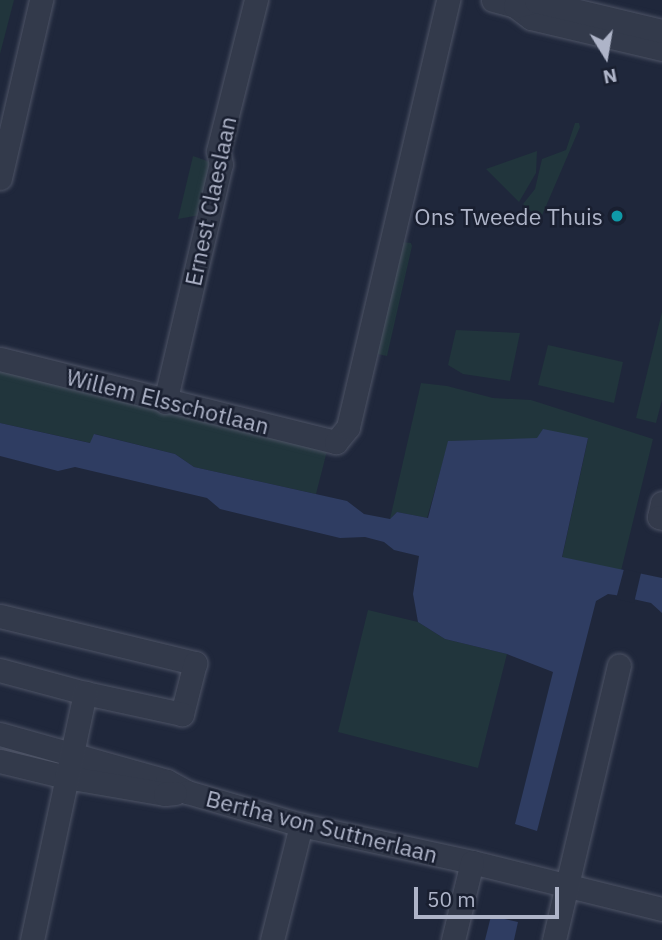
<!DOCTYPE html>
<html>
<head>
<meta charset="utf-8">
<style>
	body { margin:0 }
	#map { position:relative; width:662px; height:940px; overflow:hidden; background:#1f273b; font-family:"IBM Plex Sans",sans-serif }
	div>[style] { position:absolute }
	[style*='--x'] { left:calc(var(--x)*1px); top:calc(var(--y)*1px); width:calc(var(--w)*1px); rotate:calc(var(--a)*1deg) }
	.green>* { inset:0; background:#21353c }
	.water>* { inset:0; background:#2f3d62 }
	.pier>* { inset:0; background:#1f273b }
	.roads { filter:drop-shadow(0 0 2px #4e5466) drop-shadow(0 0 2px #4e5466) }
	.minor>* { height:23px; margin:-11.5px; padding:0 11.5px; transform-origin:11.5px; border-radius:11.5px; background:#333a4b }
	.dots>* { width:19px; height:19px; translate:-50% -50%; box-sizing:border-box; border:4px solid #191f30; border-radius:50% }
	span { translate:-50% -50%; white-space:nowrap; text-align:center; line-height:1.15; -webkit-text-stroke:5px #191f30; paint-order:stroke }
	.street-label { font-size:23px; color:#aeb4c8 }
	.poi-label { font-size:23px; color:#aeb4c8 }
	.right { translate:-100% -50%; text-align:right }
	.north { position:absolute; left:571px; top:21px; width:70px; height:70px; -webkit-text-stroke:5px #191f30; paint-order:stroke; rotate:169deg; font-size:19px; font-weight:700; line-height:28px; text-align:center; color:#aeb4c8 }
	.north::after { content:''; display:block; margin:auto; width:24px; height:32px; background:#aeb4c8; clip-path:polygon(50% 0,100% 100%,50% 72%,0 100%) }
	.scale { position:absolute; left:414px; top:887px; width:145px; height:32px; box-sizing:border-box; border:4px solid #aeb4c8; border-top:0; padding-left:9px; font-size:21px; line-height:24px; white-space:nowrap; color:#aeb4c8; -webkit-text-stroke:5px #191f30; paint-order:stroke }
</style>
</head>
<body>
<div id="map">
	<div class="green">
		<div style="clip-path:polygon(0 0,14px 0,0 54px)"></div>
		<div style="clip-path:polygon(575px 123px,579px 123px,580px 127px,540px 220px,523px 204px,535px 189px,542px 159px,566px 150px)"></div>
		<div style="clip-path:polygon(537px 151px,536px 173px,519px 202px,486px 169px)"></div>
		<div style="clip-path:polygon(193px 156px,216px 164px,200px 215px,178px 219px)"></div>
		<div style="clip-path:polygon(401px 242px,411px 243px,412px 246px,387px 356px,373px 353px)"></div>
		<div style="clip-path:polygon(662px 312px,662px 400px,656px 423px,636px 418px)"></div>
		<div style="clip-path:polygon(456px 330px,520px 333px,510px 381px,463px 374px,448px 365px)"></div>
		<div style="clip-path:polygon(548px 345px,623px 362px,614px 403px,538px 385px)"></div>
		<div style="clip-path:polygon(0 370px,328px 447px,316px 494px,194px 467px,175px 454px,95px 434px,91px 443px,0 423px)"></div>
		<div style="clip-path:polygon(421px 383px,447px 386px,493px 398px,531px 400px,653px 439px,621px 571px,562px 558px,588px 439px,449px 441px,427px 518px,397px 512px,390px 519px)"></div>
		<div style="clip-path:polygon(368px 610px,418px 622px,445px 639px,507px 654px,478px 768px,338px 732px)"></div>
	</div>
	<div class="water">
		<div style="clip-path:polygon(0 423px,90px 443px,94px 434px,175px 454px,194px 467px,347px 501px,364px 514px,390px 519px,397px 512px,428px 518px,448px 441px,537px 438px,543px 429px,588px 438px,562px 557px,662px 578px,662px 613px,651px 603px,615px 595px,608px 594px,596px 601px,537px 831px,515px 824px,553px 672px,507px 654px,445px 639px,418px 622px,413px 594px,419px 556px,394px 550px,384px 542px,365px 537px,340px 538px,220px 509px,207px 498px,75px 467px,58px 471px,0 456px)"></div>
		<div style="clip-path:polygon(491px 916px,518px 922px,514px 940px,485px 940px)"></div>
	</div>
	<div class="pier">
		<div style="clip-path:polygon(624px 569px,641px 573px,634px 603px,616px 599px)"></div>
	</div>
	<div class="roads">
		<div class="minor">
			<div style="--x:493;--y:0;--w:23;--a:15"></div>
			<div style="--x:515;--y:6;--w:20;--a:37"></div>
			<div style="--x:531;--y:18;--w:135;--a:13.3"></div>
			<div style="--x:515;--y:6;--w:22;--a:-13"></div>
			<div style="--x:536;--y:1;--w:130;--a:13.4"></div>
			<div style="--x:0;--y:178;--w:183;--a:-77"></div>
			<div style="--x:0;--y:359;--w:346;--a:13.9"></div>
			<div style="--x:336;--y:442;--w:19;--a:-51"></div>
			<div style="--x:348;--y:427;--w:439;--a:-76.8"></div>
			<div style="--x:165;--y:402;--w:244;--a:-76.8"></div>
			<div style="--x:221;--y:164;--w:13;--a:-103"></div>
			<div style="--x:218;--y:151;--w:156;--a:-75.9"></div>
			<div style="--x:662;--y:503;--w:14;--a:102"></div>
			<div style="--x:659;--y:517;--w:3;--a:18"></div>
			<div style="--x:0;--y:616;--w:201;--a:13.6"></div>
			<div style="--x:195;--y:663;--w:53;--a:104.3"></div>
			<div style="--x:182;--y:714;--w:99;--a:-167.8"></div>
			<div style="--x:85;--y:693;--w:88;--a:-164.9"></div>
			<div style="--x:0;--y:734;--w:173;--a:15.7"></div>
			<div style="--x:167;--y:781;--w:23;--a:29"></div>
			<div style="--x:187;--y:792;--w:119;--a:16.1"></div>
			<div style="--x:301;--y:825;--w:175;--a:12.2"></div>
			<div style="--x:472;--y:862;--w:196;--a:13.9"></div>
			<div style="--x:0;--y:761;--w:68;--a:13.6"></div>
			<div style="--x:66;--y:777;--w:100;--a:9.7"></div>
			<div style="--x:165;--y:794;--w:10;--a:-6"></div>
			<div style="--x:32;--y:940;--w:253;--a:-77.9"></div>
			<div style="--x:272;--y:940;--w:119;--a:-75.8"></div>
			<div style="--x:453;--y:940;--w:80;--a:-76.3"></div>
			<div style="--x:554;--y:940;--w:282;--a:-76.7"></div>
		</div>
	</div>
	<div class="dots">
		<div style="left:617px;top:216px;background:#0f9aa8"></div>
	</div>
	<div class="street-label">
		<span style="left:210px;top:201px;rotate:-78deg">Ernest Claeslaan</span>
		<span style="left:168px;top:401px;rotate:14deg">Willem Elsschotlaan</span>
		<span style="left:322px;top:826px;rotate:14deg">Bertha von Suttnerlaan</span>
	</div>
	<div class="poi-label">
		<span class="right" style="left:603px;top:216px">Ons Tweede Thuis</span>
	</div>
	<div class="north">N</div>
	<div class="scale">50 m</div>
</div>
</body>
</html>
